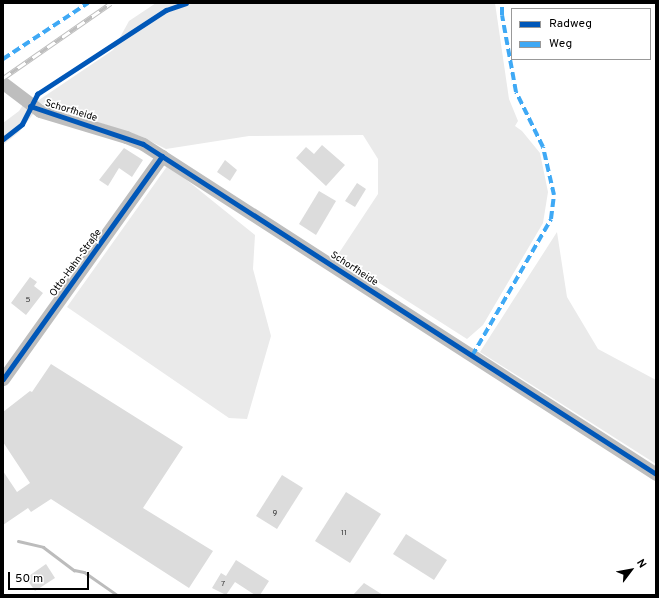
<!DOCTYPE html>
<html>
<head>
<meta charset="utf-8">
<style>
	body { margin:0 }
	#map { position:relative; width:659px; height:598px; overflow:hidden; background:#fff; font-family:Overpass,sans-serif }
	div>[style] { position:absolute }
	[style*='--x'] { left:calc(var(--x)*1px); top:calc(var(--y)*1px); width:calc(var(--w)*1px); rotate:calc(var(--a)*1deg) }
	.green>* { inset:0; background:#eaeaea }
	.stream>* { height:3px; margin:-1.5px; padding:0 1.5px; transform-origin:1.5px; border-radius:1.5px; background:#bcbcbc }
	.building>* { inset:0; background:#dcdcdc }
	.minor>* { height:13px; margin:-6.5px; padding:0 6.5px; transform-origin:6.5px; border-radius:6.5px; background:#bebebe }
	.rail>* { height:4.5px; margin-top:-2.25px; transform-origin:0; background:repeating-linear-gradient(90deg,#fff 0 9px,#bdbdbd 0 18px); box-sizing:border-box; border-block:1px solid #bdbdbd }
	.quiet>* { height:4px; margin-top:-2px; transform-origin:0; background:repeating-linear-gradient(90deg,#3fa9f5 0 8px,transparent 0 12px) }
	.cycleway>* { height:5px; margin:-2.5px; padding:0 2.5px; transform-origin:2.5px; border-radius:2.5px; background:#0057b8 }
	span { translate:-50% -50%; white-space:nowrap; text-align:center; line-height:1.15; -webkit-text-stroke:3.5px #fff; paint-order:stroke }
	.number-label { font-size:8px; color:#373737 }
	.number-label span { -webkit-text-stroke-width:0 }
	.street-label { font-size:10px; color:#000 }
	.frame { position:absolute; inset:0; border:4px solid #000; pointer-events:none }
	.legend { position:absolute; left:511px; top:8px; width:140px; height:52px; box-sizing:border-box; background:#fff; border:1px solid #999; margin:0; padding:5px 7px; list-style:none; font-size:12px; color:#000 }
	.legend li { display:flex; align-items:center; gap:8px; height:20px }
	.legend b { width:20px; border:1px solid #999 }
	.north { position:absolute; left:611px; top:550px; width:40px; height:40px; -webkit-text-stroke:3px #fff; paint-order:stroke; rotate:58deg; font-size:11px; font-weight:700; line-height:16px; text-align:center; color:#000 }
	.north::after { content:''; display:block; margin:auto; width:14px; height:18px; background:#000; clip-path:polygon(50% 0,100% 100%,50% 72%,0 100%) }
	.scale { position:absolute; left:8px; top:572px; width:81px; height:18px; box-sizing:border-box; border:2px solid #000; border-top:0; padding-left:5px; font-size:12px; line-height:14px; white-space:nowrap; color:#000; -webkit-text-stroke:3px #fff; paint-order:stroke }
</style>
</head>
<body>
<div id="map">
	<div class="green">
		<div style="clip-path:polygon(156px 3px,495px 3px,509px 99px,518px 121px,515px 126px,522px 131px,540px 153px,548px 192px,543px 223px,483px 325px,467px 339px,337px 256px,378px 194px,378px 159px,363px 135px,249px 136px,166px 149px,140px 136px,36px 102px,113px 50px,129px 21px)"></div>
		<div style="clip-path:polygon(23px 105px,35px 112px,19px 132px,3px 145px,3px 123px,19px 111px)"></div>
		<div style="clip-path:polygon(168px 165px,255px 235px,253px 269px,271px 336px,247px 419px,229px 418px,67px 307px)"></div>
		<div style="clip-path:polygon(557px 232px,567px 297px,598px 349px,656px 380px,656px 464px,480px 352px)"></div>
	</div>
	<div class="stream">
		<div style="--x:18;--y:541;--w:26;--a:13"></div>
		<div style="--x:43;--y:547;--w:39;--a:37"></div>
		<div style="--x:74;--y:570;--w:10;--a:11"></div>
		<div style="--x:84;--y:572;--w:40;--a:34.9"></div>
	</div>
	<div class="building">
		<div style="clip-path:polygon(322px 145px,345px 165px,326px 186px,296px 158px,306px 147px,314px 154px)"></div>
		<div style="clip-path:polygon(124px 148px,143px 160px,132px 177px,119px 168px,108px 186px,99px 180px)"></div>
		<div style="clip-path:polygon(225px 160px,237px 170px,230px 181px,217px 172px)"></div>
		<div style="clip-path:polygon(357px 183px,366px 189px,355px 207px,345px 201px)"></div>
		<div style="clip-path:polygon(319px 191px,336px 201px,316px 235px,299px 224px)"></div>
		<div style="clip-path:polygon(30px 277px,37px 282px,34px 286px,43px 293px,26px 315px,11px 303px)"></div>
		<div style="clip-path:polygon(51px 364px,183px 447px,143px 508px,213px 551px,189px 588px,51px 499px,31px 512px,28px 508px,3px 525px,3px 471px,17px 492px,30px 483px,3px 442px,3px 412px,30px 391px,32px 392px)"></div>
		<div style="clip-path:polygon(282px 475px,303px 488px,277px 529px,256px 516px)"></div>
		<div style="clip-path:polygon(346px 492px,381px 514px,350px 563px,315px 541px)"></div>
		<div style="clip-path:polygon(406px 534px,447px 560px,434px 580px,393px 554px)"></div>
		<div style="clip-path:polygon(236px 560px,269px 581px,260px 595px,255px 595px,235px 582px,226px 595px,212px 588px,221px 573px,226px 576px)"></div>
		<div style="clip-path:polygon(46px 564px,55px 578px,35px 591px,26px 578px)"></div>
		<div style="clip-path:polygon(364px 583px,383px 595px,353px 595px)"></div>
	</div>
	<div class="minor">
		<div style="--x:3;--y:83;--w:46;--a:37.1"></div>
		<div style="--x:40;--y:111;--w:90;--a:16.8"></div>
		<div style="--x:126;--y:137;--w:18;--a:22"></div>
		<div style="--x:143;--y:144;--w:610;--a:32.75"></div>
		<div style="--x:3;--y:379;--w:274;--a:-54.5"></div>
	</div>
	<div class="rail">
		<div style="--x:3;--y:78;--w:131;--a:-34.8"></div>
	</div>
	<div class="quiet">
		<div style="--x:3;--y:59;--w:102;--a:-33.4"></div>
		<div style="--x:472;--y:356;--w:158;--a:-60"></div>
		<div style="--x:551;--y:219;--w:24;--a:-83"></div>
		<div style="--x:554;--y:195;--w:49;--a:-102.9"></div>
		<div style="--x:543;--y:147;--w:61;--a:-116.1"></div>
		<div style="--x:516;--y:92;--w:78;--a:-100.3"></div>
		<div style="--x:502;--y:15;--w:12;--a:-90"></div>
	</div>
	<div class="cycleway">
		<div style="--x:30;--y:106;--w:119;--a:18.6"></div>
		<div style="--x:143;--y:144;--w:610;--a:32.75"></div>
		<div style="--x:3;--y:139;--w:24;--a:-38"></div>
		<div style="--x:22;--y:124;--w:34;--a:-63"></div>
		<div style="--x:37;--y:94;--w:154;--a:-33.1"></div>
		<div style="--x:166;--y:10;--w:21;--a:-19"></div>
		<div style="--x:3;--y:379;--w:274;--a:-54.5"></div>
	</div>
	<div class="number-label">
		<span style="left:28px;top:301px">5</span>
		<span style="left:275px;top:514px">9</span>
		<span style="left:344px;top:534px">11</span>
		<span style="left:223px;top:585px">7</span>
	</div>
	<div class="street-label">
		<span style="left:71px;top:111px;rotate:17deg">Schorfheide</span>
		<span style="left:76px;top:263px;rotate:-54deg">Otto-Hahn-Straße</span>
		<span style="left:354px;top:269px;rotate:33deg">Schorfheide</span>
	</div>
	<div class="frame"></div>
	<ul class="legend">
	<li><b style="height:5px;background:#0057b8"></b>Radweg</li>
	<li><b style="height:5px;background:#3fa9f5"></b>Weg</li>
	</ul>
	<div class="north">N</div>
	<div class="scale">50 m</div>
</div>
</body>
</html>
